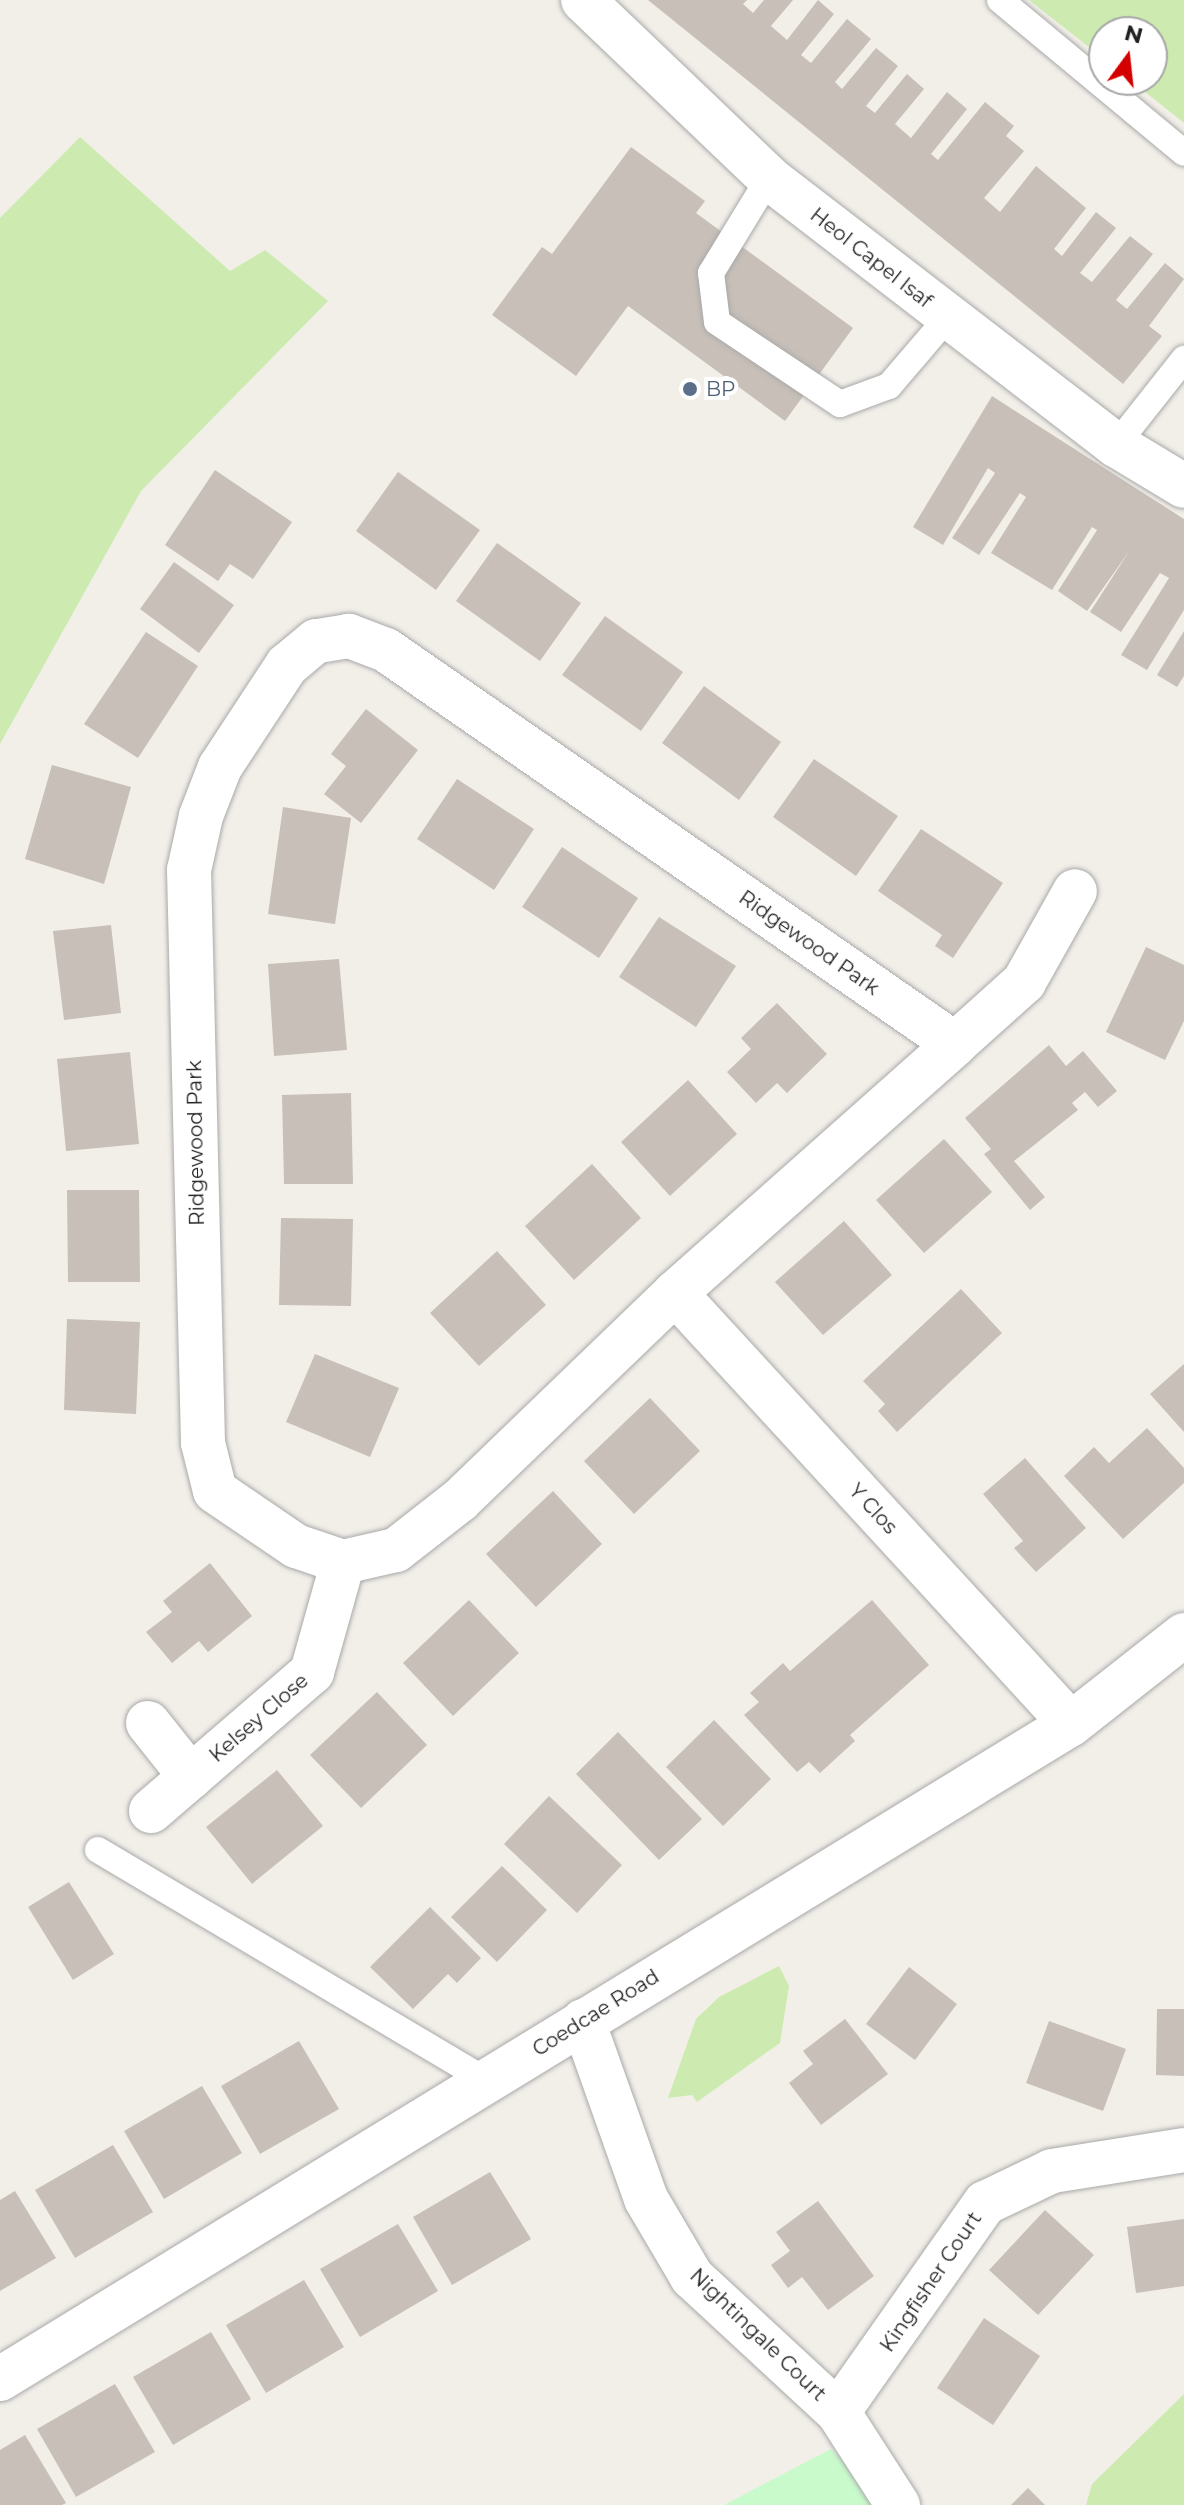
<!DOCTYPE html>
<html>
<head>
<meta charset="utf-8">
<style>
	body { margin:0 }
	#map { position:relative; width:1184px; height:2505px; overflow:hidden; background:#f2efe9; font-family:Montserrat,sans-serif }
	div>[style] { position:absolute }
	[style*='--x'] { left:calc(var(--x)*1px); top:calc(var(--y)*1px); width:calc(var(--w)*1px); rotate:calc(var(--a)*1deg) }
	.grass>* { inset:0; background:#cdebb0 }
	.park>* { inset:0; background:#c8facc }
	.building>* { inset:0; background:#c7bfb8 }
	.roads { filter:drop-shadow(0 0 2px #a9a9a9) drop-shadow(0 0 2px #a9a9a9) }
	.service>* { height:26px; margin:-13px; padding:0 13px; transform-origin:13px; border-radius:13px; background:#fff }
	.minor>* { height:44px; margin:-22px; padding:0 22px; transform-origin:22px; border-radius:22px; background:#fff }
	.tertiary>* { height:44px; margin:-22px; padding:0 22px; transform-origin:22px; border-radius:22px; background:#fff }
	.dots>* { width:22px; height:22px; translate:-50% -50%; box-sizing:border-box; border:4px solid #fff; border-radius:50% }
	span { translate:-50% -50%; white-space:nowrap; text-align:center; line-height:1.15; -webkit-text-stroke:8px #fff; paint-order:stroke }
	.street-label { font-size:20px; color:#222 }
	.service-label { font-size:20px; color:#4e5e75 }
	.left { translate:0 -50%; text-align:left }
	.north { position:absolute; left:1088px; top:16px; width:80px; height:80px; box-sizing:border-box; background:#fff; border:2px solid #a7a7a7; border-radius:50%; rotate:15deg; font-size:22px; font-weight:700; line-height:32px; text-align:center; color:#222 }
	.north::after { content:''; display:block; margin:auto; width:28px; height:36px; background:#d40000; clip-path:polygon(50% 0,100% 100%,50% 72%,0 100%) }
</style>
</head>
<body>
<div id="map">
	<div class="grass">
		<div style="clip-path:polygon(1029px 0,1184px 0,1184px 123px,1130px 80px,1152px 80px,1152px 32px,1104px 32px,1104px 59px)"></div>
		<div style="clip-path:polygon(80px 137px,230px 271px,265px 250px,328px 301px,141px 491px,0 744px,0 218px)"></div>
		<div style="clip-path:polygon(779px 1966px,789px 1986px,780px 2043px,697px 2102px,692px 2095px,668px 2098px,696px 2019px,719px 1997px)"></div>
		<div style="clip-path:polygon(1184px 2394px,1184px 2505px,1086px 2505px,1092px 2484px)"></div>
	</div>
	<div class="park">
		<div style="clip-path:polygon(831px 2449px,866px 2484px,873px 2505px,724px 2505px)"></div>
	</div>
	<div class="building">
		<div style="clip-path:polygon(648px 0,747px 0,743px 4px,753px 13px,764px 0,793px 0,771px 26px,787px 40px,818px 0,834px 14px,801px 55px,811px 63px,847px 19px,871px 39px,835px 82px,842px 89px,876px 48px,898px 66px,866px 106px,875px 113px,907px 74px,924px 89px,895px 124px,911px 138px,947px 92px,967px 109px,931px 154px,938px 160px,985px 102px,1014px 126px,1006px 136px,1024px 151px,984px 198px,1000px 212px,1036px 166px,1086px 208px,1054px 249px,1062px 256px,1096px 212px,1116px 228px,1080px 273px,1092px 282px,1130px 236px,1153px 254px,1116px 300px,1127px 309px,1165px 263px,1184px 279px,1149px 326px,1162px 336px,1123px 384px)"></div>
		<div style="clip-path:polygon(631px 147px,705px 201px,696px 213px,853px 328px,785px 421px,628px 306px,576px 376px,492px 315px,542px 247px,552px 254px)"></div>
		<div style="clip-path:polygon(992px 396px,1184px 519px,1184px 610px,1147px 670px,1121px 655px,1169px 578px,1160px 573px,1121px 632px,1090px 612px,1130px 550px,1087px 611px,1058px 591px,1097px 530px,1092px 527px,1052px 590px,991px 553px,1026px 497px,1020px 493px,979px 555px,952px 538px,995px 473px,988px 468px,943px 545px,913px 527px)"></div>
		<div style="clip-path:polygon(215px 470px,292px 522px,253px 579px,230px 564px,218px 581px,165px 545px)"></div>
		<div style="clip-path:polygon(398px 472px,480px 530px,436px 590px,356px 531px)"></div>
		<div style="clip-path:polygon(497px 543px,581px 603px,540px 661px,456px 601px)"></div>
		<div style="clip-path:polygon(174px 562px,234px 605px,199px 653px,140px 609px)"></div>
		<div style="clip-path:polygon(605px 616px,683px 672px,641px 731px,562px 675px)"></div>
		<div style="clip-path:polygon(1184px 631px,1184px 676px,1177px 687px,1157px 675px)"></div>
		<div style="clip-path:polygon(146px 632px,198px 666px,138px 758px,84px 724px)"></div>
		<div style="clip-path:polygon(704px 686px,781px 742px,739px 800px,662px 743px)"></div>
		<div style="clip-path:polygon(366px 709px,418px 750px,361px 823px,324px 794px,346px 766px,331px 754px)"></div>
		<div style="clip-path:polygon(814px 759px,898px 816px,856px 876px,773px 817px)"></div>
		<div style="clip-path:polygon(52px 765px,131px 787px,104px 884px,25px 859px)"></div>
		<div style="clip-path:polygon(457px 779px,534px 829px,494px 890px,417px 839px)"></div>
		<div style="clip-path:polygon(283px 807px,351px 818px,335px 924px,268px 914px)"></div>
		<div style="clip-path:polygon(921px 829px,1003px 883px,953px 958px,935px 946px,942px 935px,878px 891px)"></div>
		<div style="clip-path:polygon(562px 847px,638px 898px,599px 958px,522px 907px)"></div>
		<div style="clip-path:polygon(659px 917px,736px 966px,696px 1027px,619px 977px)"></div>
		<div style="clip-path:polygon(111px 925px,121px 1013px,64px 1020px,53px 931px)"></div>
		<div style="clip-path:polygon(1146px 947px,1184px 965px,1184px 1021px,1165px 1060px,1106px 1032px)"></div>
		<div style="clip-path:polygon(339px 959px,347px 1050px,274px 1056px,268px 964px)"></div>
		<div style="clip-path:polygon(777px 1003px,827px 1054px,787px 1093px,777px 1083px,756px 1103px,727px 1072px,751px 1049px,741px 1038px)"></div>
		<div style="clip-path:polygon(1049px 1045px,1066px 1066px,1083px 1051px,1117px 1091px,1098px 1107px,1085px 1092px,1072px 1103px,1078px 1110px,1014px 1161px,1045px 1197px,1030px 1210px,984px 1154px,991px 1149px,965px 1118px)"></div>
		<div style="clip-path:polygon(130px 1052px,139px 1144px,66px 1151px,57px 1059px)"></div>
		<div style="clip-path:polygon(688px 1080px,737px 1134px,670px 1196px,621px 1142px)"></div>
		<div style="clip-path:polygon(351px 1093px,353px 1184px,284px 1184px,282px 1095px)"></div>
		<div style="clip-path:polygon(944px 1139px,992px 1192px,924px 1253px,876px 1200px)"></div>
		<div style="clip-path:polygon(592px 1164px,641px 1218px,574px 1280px,525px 1226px)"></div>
		<div style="clip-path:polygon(67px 1190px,139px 1190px,140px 1282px,68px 1282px)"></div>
		<div style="clip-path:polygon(281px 1218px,353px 1219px,351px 1306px,279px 1305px)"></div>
		<div style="clip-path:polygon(844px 1221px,892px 1275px,823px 1335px,775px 1282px)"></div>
		<div style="clip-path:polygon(497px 1251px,546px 1305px,479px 1366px,430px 1313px)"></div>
		<div style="clip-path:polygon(961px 1289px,1002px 1333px,897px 1432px,878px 1411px,885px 1404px,863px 1381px)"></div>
		<div style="clip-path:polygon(67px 1319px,140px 1322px,136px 1414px,64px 1410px)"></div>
		<div style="clip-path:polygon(315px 1354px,399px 1388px,370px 1457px,286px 1422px)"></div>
		<div style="clip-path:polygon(1184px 1364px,1184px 1432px,1150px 1394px)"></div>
		<div style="clip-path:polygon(650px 1398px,700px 1451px,634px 1514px,584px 1461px)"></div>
		<div style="clip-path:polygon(1147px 1428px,1184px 1468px,1184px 1483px,1123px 1539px,1064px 1476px,1094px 1447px,1109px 1463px)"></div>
		<div style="clip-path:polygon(1025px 1458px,1086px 1528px,1036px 1572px,1014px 1548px,1023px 1541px,983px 1494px)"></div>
		<div style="clip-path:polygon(553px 1491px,602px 1544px,536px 1607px,486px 1554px)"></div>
		<div style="clip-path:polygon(210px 1563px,252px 1616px,208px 1652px,199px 1641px,172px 1663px,146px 1632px,172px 1612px,163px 1601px)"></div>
		<div style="clip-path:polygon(469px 1600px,519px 1653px,453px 1716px,403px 1663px)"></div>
		<div style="clip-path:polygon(872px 1600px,929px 1665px,850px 1735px,855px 1741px,820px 1773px,809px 1762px,797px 1772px,744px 1715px,759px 1702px,750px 1693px,783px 1663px,790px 1671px)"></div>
		<div style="clip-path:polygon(377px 1692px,427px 1745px,361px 1808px,310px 1755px)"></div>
		<div style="clip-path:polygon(714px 1720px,771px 1779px,723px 1826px,666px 1767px)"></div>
		<div style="clip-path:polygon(618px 1732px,702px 1819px,659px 1860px,576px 1774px)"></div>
		<div style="clip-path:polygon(277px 1770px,323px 1826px,252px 1884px,206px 1827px)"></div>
		<div style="clip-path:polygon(549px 1796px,622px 1865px,577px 1913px,504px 1844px)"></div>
		<div style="clip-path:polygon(502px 1866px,547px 1910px,497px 1962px,451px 1917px)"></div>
		<div style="clip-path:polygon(69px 1882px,114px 1954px,73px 1980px,28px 1907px)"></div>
		<div style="clip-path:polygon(430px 1907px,481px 1958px,457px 1983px,448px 1974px,413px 2009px,370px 1967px)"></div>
		<div style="clip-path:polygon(909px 1967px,957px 2004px,915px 2060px,866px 2024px)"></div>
		<div style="clip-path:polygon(1157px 2009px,1184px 2009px,1184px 2076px,1156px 2075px)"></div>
		<div style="clip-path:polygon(845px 2019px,888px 2074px,821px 2125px,789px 2083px,813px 2064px,803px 2051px)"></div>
		<div style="clip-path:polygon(1049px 2021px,1126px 2049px,1103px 2111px,1026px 2083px)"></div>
		<div style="clip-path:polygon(299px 2041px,339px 2109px,260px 2154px,221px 2086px)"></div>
		<div style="clip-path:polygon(202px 2086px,242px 2153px,164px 2199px,124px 2131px)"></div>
		<div style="clip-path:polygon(113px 2145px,153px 2212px,75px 2258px,35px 2190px)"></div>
		<div style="clip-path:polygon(490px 2172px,531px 2239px,452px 2285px,413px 2217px)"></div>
		<div style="clip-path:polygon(15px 2191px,56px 2258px,0 2291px,0 2200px)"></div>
		<div style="clip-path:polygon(818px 2201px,874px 2276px,828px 2310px,802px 2277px,788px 2288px,771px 2265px,790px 2251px,776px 2232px)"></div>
		<div style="clip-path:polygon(1045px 2210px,1094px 2255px,1038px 2315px,989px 2270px)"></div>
		<div style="clip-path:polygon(1184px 2219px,1184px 2286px,1136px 2293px,1127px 2227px)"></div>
		<div style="clip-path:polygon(398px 2224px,438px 2291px,360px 2337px,320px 2269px)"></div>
		<div style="clip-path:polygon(304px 2280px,344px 2347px,266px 2393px,226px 2325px)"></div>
		<div style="clip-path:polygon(984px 2318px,1040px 2356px,993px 2425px,937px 2388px)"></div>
		<div style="clip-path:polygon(211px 2332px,251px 2399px,173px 2445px,133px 2377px)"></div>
		<div style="clip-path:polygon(115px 2384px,155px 2452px,76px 2497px,37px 2429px)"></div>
		<div style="clip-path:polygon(25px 2435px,66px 2503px,62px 2505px,0 2505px,0 2450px)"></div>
		<div style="clip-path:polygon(1028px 2488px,1045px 2505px,1011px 2505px)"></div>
	</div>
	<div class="roads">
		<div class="service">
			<div style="--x:1000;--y:0;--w:239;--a:39.7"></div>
			<div style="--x:769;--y:178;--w:111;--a:121.4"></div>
			<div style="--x:711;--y:273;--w:49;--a:83"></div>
			<div style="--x:717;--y:322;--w:148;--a:33.7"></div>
			<div style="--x:840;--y:404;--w:52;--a:-20.2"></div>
			<div style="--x:889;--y:386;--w:89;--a:-49.5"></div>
			<div style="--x:1116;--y:445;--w:110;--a:-51.7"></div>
			<div style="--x:98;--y:1850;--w:452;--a:30.7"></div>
		</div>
		<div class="minor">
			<div style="--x:955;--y:1044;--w:692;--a:-145.3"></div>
			<div style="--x:386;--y:650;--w:40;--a:-159"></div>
			<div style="--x:349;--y:636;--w:33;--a:171"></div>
			<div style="--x:316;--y:641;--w:38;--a:140"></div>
			<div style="--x:287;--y:665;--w:122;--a:123.3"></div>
			<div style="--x:220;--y:767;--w:53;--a:111.2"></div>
			<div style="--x:201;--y:816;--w:55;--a:102.5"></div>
			<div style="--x:189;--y:870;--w:573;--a:88.6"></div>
			<div style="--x:203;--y:1443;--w:49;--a:76"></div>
			<div style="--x:215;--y:1491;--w:98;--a:34.2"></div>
			<div style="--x:296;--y:1546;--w:50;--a:18.8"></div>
			<div style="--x:343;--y:1562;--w:54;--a:-12.8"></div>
			<div style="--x:396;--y:1550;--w:81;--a:-38"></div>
			<div style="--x:460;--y:1500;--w:298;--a:-43.9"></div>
			<div style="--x:675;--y:1293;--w:375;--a:-41.6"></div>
			<div style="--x:955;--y:1044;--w:93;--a:-41.9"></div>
			<div style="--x:1024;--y:982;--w:104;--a:-60.7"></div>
			<div style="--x:675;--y:1293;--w:585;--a:47.42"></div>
			<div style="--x:148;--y:1723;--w:69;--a:51.5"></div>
			<div style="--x:151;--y:1811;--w:213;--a:-40.8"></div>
			<div style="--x:312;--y:1672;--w:114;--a:-74.3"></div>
			<div style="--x:583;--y:2021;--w:189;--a:70.5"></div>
			<div style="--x:646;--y:2199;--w:91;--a:59.5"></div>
			<div style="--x:692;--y:2277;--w:199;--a:42.8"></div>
			<div style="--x:838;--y:2412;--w:111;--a:57.2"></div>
			<div style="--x:0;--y:2379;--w:1255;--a:-31.45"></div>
			<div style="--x:1071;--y:1724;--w:144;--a:-38.2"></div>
			<div style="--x:838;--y:2412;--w:256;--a:-54.9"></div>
			<div style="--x:985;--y:2203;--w:74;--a:-25.5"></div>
			<div style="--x:1052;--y:2171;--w:134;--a:-9"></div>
		</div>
		<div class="tertiary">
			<div style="--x:583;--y:0;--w:257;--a:43.7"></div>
			<div style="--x:769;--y:178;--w:438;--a:37.6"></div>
			<div style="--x:1116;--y:445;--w:79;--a:31.1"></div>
		</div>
	</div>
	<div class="dots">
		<div style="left:690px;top:389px;background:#5c6f8a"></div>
	</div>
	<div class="street-label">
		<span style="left:871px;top:258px;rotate:38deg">Heol Capel Isaf</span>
		<span style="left:809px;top:943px;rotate:35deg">Ridgewood Park</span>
		<span style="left:196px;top:1143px;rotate:-91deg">Ridgewood Park</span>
		<span style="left:873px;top:1509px;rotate:47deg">Y Clos</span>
		<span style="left:259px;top:1718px;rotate:-41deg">Kelsey Close</span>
		<span style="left:596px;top:2013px;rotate:-32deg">Coedcae Road</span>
		<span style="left:931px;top:2282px;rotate:-56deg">Kingfisher Court</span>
		<span style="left:758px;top:2335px;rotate:44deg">Nightingale Court</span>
	</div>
	<div class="service-label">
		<span class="left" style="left:706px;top:389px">BP</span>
	</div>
	<div class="north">N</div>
</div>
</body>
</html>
